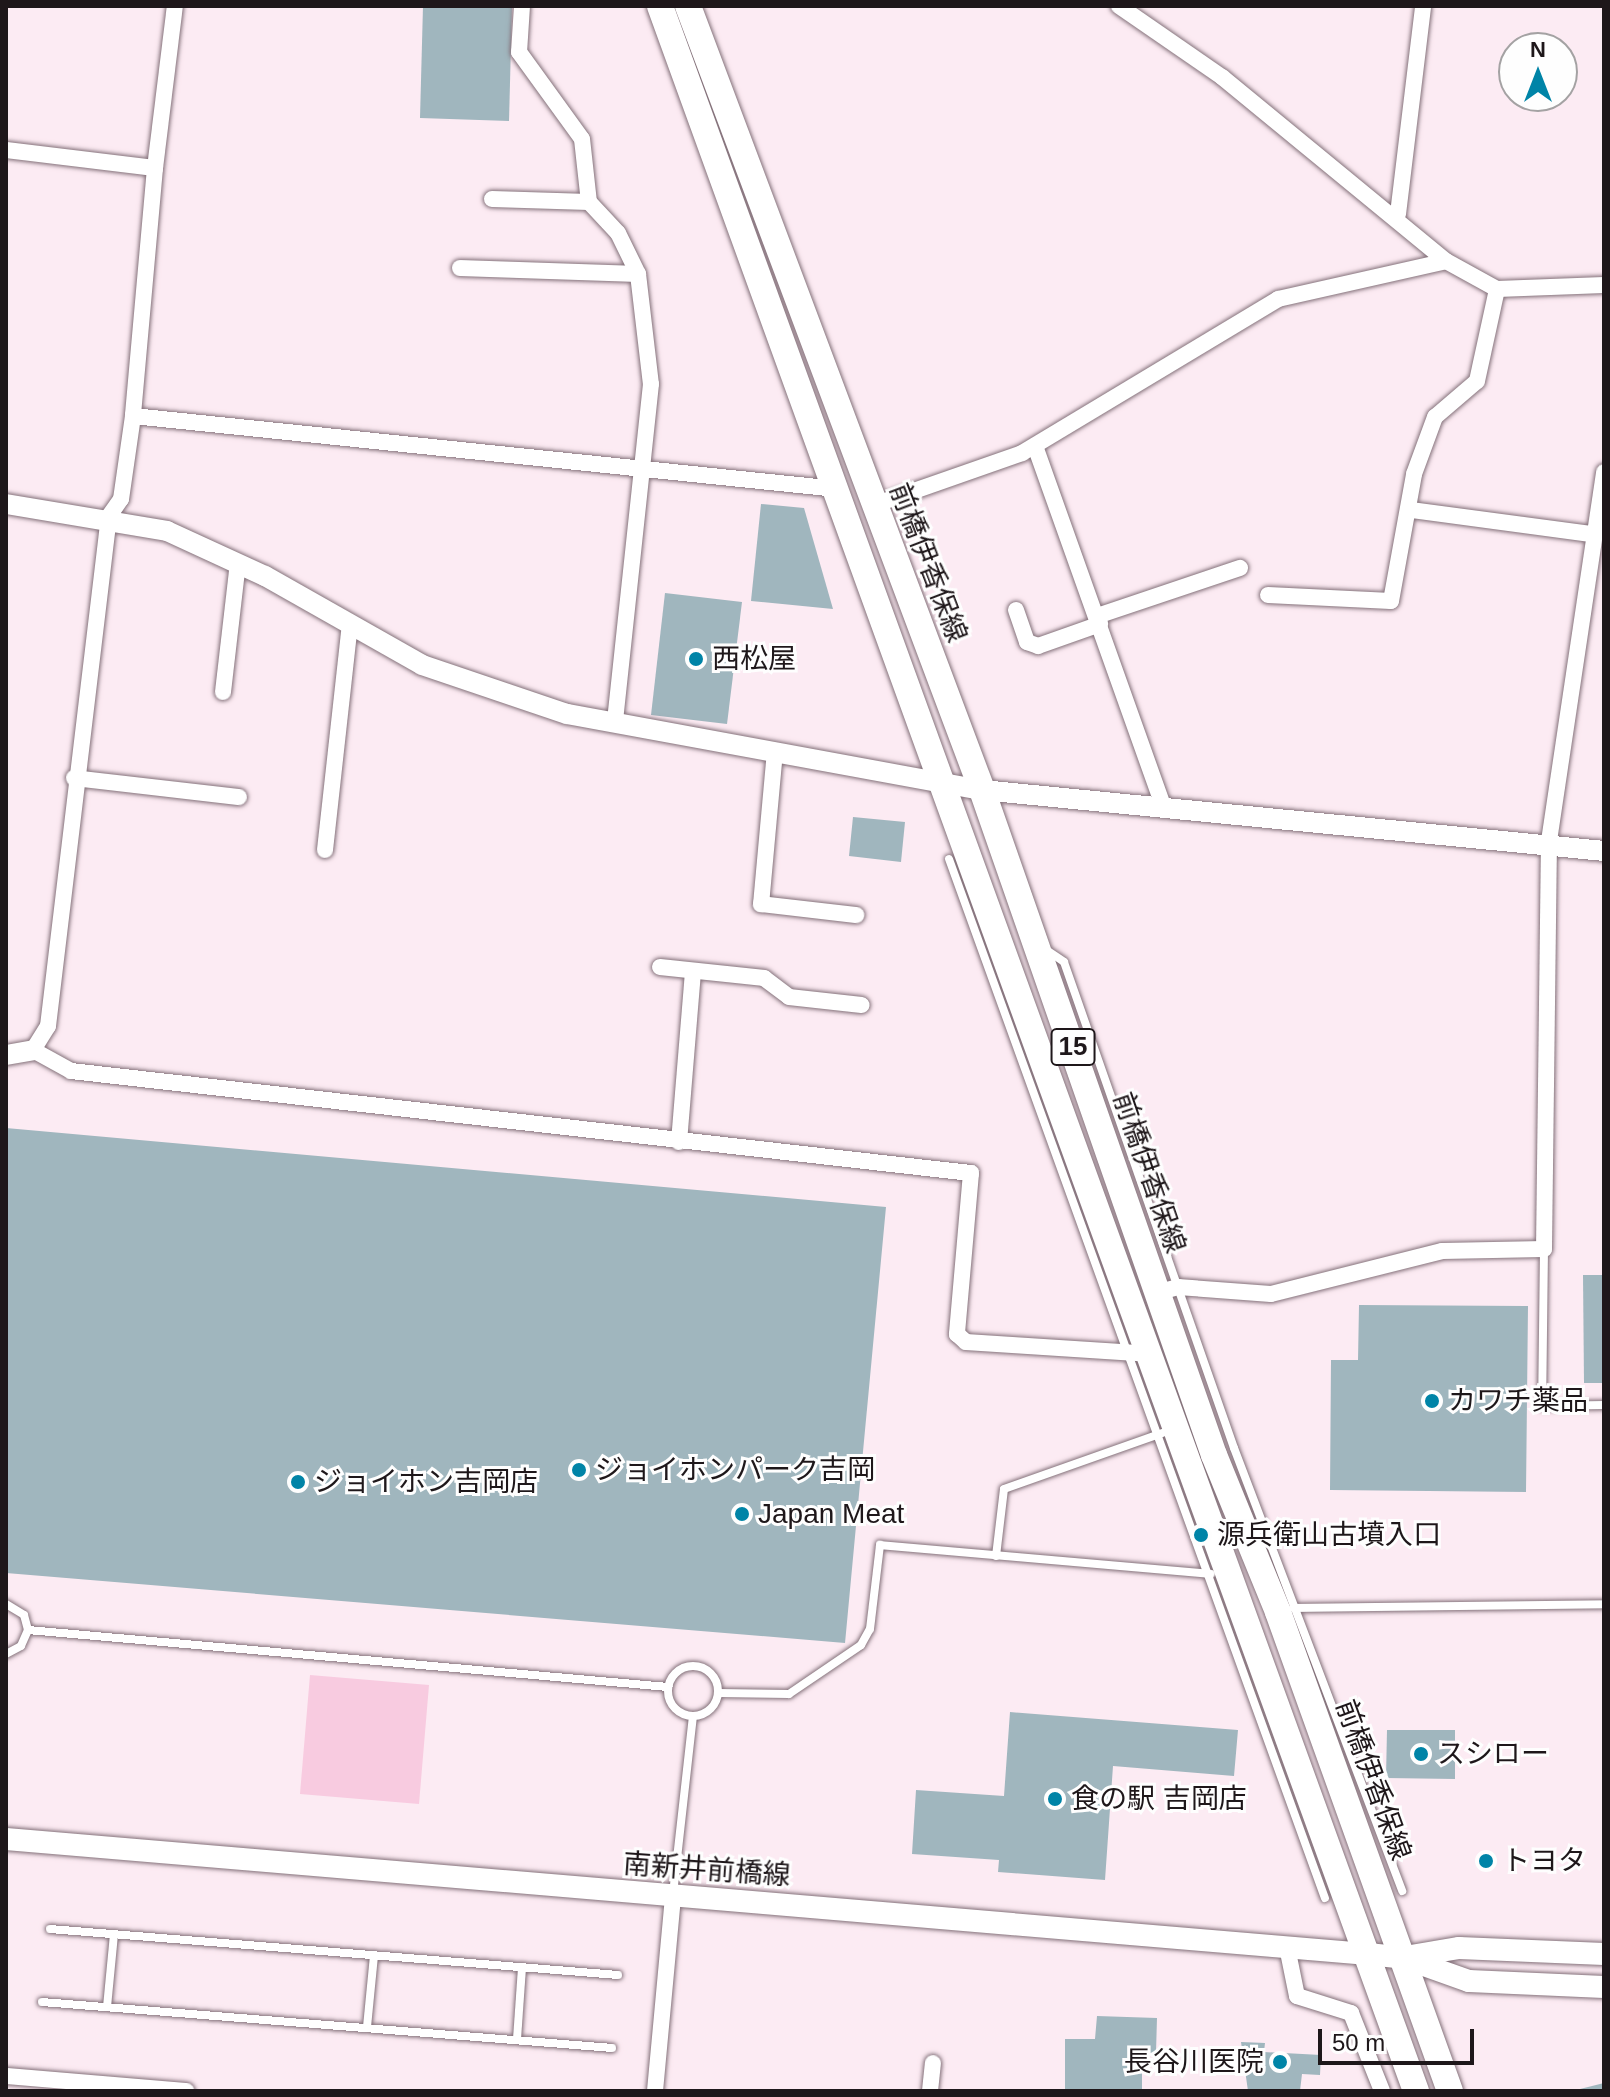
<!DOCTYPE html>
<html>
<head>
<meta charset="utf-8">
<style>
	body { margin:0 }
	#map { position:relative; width:1610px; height:2097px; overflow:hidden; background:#fcebf3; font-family:Helvetica,"Noto Sans JP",sans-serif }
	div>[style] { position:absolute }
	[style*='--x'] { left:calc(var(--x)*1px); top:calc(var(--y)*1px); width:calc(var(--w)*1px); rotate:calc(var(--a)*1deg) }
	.green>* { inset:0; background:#f8cbe0 }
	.building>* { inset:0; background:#a0b6be }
	.roads { filter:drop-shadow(0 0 2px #84717a) drop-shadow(0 0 2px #84717a) }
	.service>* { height:8px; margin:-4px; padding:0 4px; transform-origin:4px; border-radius:4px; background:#fff }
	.service>.ring { margin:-4px; padding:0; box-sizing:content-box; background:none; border:8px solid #fff; border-radius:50% }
	.minor>* { height:16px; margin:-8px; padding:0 8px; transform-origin:8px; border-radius:8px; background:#fff }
	.tertiary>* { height:20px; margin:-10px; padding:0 10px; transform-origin:10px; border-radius:10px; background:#fff }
	.secondary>* { height:22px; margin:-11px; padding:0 11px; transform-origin:11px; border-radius:11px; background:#fff }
	.primary>* { height:26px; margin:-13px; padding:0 13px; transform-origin:13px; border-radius:13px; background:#fff }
	.dots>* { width:22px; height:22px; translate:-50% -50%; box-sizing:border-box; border:4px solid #fefefe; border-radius:50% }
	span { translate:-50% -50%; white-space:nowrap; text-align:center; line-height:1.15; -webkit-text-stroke:6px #fefefe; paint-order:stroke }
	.shield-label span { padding:2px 6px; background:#fefefe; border:2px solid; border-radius:6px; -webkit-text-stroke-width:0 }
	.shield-label { font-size:26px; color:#1e171a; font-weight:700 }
	.street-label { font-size:28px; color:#1e171a }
	.poi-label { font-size:28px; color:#1e171a }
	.left { translate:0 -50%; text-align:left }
	.right { translate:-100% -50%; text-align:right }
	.frame { position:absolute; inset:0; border:8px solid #1e171a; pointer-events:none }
	.north { position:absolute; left:1498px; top:32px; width:80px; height:80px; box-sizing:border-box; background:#fefefe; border:2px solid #a4a2a3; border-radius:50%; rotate:0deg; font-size:22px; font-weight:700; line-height:32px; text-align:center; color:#1e171a }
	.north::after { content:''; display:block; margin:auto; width:28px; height:36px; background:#0084a7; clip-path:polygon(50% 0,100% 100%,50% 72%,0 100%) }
	.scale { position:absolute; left:1318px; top:2029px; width:156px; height:36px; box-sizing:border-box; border:4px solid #1e171a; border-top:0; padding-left:10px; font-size:24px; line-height:28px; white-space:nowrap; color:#1e171a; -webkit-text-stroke:6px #fefefe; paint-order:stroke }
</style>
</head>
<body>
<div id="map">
	<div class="green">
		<div style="clip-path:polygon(310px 1675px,429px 1685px,419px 1804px,300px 1794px)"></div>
	</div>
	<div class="building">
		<div style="clip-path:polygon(423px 6px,512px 6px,509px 121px,420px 118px)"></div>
		<div style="clip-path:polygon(761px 504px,804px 508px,833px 609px,751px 601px)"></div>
		<div style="clip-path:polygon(665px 593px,742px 602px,727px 724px,651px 715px)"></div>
		<div style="clip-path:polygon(853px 817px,905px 822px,901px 862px,849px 856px)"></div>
		<div style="clip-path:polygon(6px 1128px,886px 1207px,845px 1643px,6px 1573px)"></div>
		<div style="clip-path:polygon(1583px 1275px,1604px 1275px,1604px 1383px,1584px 1383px)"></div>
		<div style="clip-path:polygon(1359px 1305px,1528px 1306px,1526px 1492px,1330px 1490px,1331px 1360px,1358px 1360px)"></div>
		<div style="clip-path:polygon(1010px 1712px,1238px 1730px,1234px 1776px,1113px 1766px,1105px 1880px,998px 1872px,999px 1860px,912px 1854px,916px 1790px,1004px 1796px)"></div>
		<div style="clip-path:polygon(1387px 1730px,1455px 1730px,1455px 1779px,1386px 1778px)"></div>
		<div style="clip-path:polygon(1097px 2016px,1157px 2018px,1156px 2053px,1142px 2053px,1142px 2090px,1065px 2090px,1065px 2039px,1095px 2039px)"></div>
		<div style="clip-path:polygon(1241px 2042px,1265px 2043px,1264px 2052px,1321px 2055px,1320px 2075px,1302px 2074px,1300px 2091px,1248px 2091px)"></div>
		<div style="clip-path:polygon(1604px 2083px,1604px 2091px,1576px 2091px,1576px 2090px)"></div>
	</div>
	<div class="roads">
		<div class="service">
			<div style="--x:949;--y:859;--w:1105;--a:70.11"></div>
			<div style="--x:1045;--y:949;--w:23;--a:34"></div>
			<div style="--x:1064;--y:962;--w:515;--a:70.72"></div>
			<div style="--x:1234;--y:1448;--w:474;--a:69.2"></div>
			<div style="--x:1544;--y:1249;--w:157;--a:90.7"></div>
			<div style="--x:1542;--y:1406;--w:62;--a:-0.9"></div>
			<div style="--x:996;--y:1556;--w:67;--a:-83.2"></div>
			<div style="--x:1004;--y:1489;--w:168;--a:-19.5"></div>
			<div style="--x:6;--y:1604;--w:21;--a:31"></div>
			<div style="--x:24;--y:1615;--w:16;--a:75"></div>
			<div style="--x:28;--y:1630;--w:17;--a:114"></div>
			<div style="--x:21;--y:1646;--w:17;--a:152"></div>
			<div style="--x:1294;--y:1608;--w:310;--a:-0.7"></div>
			<div style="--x:28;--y:1630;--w:643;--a:5.09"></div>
			<div class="ring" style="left:668px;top:1666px;width:42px;height:42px"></div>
			<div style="--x:718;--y:1693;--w:71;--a:0.8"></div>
			<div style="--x:789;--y:1694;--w:87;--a:-34.2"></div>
			<div style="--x:861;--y:1645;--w:18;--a:-61"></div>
			<div style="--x:870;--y:1629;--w:85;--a:-83.2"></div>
			<div style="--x:880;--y:1545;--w:332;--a:5"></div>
			<div style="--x:673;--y:1894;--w:179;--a:-83.6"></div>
			<div style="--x:50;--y:1929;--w:570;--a:4.63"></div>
			<div style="--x:42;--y:2002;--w:572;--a:4.61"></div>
			<div style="--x:107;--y:2007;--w:73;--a:-84.5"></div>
			<div style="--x:367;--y:2027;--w:72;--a:-84.4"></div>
			<div style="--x:517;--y:2039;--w:72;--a:-86"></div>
		</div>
		<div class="minor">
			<div style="--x:522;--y:6;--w:46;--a:93.7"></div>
			<div style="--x:519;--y:52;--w:107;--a:54.1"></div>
			<div style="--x:582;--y:139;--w:63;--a:83.7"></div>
			<div style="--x:589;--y:202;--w:42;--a:46.9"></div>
			<div style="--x:618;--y:233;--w:46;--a:64"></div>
			<div style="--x:638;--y:274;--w:111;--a:83.3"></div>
			<div style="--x:651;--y:384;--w:341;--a:96.1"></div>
			<div style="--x:1119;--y:6;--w:125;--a:34.6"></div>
			<div style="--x:1222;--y:77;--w:290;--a:39.4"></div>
			<div style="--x:6;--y:150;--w:150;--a:6.9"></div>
			<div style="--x:155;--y:168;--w:249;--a:95.1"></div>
			<div style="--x:133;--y:416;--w:84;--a:98.2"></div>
			<div style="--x:121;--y:499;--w:21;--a:125"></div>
			<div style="--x:109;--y:516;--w:514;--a:96.82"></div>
			<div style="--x:48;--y:1026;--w:28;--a:122"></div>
			<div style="--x:33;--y:1050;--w:43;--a:28.9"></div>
			<div style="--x:71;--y:1071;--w:906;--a:6.47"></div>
			<div style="--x:971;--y:1173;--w:162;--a:95"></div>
			<div style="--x:957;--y:1334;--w:12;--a:42"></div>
			<div style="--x:966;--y:1342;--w:186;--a:3.7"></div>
			<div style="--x:155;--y:168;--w:163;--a:-83"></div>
			<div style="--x:492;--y:199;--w:97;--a:1.8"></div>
			<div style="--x:1398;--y:214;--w:209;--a:-83.1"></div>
			<div style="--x:460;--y:268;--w:178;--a:1.9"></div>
			<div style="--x:133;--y:416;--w:708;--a:5.92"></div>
			<div style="--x:1035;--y:446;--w:382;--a:70.4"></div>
			<div style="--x:871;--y:506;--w:160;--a:-19.3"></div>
			<div style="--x:1022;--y:453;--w:299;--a:-31"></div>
			<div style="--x:1278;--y:299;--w:172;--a:-12.7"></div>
			<div style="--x:1446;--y:261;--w:58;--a:28.8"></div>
			<div style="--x:1497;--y:289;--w:107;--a:-2.1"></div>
			<div style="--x:1411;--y:510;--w:181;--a:7.6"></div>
			<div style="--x:1268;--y:595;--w:123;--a:2.8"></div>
			<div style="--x:1391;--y:601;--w:129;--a:-79.7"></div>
			<div style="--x:1414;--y:474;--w:61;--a:-69.8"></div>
			<div style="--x:1435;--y:417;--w:55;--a:-40.6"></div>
			<div style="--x:1477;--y:381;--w:94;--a:-77.7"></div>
			<div style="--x:1016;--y:610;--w:34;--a:71"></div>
			<div style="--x:1027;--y:642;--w:12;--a:20"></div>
			<div style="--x:1038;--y:646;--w:66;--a:-19.5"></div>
			<div style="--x:1097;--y:616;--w:151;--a:-18.6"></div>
			<div style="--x:223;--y:692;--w:130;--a:-83.4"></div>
			<div style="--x:775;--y:751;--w:154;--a:95.2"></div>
			<div style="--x:761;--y:904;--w:96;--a:6.6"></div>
			<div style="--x:74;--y:778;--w:166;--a:6.6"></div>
			<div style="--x:325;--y:850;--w:226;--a:-83.7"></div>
			<div style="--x:660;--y:967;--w:105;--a:6"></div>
			<div style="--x:764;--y:978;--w:31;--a:37"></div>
			<div style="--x:789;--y:997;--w:73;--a:6.3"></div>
			<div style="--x:679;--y:1142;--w:170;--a:-85.3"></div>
			<div style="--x:1156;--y:1293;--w:23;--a:-15"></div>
			<div style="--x:1178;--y:1287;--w:93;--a:4.3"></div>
			<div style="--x:1271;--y:1294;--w:176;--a:-14.1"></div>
			<div style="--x:1442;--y:1251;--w:102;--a:-1.1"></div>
			<div style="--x:1544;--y:1249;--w:408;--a:-89.3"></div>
			<div style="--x:1549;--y:841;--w:373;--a:-81.5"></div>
			<div style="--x:1287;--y:1947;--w:50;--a:78.5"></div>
			<div style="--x:1297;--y:1996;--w:57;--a:17.5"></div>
			<div style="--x:1351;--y:2013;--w:84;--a:68.3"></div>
			<div style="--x:6;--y:2076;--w:181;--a:4.8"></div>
			<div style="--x:655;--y:2091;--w:195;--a:-84.7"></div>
			<div style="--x:930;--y:2091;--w:28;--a:-84"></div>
		</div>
		<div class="tertiary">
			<div style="--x:6;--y:504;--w:163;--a:9.5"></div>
			<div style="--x:167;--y:531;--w:108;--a:24.7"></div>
			<div style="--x:265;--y:576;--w:180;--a:29.5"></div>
			<div style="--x:422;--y:665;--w:153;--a:18.7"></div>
			<div style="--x:567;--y:714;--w:422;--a:10.4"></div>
			<div style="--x:982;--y:790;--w:625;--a:5.6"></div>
			<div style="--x:6;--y:1055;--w:27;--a:-10"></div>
		</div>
		<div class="secondary">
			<div style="--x:6;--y:1839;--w:1367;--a:4.83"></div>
			<div style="--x:1368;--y:1954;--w:36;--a:6"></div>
			<div style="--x:1404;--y:1958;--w:69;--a:19.5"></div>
			<div style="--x:1469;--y:1981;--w:135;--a:2.5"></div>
			<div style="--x:1405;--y:1957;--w:55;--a:-9.5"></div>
			<div style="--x:1459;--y:1948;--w:145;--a:2.4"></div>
		</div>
		<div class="primary">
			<div style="--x:660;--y:6;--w:2218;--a:70.07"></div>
			<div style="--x:688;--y:6;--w:837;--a:69.44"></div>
			<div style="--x:982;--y:790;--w:704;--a:70.77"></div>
			<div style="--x:1214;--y:1455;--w:170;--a:67.8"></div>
			<div style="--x:1278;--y:1612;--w:509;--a:70.25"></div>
		</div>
	</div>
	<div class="dots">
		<div style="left:696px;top:659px;background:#0084a7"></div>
		<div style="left:1432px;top:1401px;background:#0084a7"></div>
		<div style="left:579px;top:1470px;background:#0084a7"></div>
		<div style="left:298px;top:1482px;background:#0084a7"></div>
		<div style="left:742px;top:1514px;background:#0084a7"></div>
		<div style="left:1201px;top:1535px;background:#0084a7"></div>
		<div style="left:1421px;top:1754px;background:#0084a7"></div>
		<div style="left:1055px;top:1799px;background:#0084a7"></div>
		<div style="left:1486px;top:1861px;background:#0084a7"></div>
		<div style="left:1280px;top:2062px;background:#0084a7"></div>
	</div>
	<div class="shield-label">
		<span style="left:1073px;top:1047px">15</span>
	</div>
	<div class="street-label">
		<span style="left:928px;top:563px;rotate:69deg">前橋伊香保線</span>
		<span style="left:1149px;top:1173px;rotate:71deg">前橋伊香保線</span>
		<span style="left:1373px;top:1780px;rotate:70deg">前橋伊香保線</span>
		<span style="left:707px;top:1870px;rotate:4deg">南新井前橋線</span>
	</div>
	<div class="poi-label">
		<span class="left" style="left:712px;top:659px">西松屋</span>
		<span class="left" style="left:1448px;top:1401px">カワチ薬品</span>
		<span class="left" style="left:595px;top:1470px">ジョイホンパーク吉岡</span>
		<span class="left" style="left:314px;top:1482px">ジョイホン吉岡店</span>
		<span class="left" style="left:758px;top:1514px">Japan Meat</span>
		<span class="left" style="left:1217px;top:1535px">源兵衛山古墳入口</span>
		<span class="left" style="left:1437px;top:1754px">スシロー</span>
		<span class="left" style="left:1071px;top:1799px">食の駅 吉岡店</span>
		<span class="left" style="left:1502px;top:1861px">トヨタ</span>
		<span class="right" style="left:1264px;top:2062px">長谷川医院</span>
	</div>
	<div class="frame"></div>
	<div class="north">N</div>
	<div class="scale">50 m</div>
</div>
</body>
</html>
